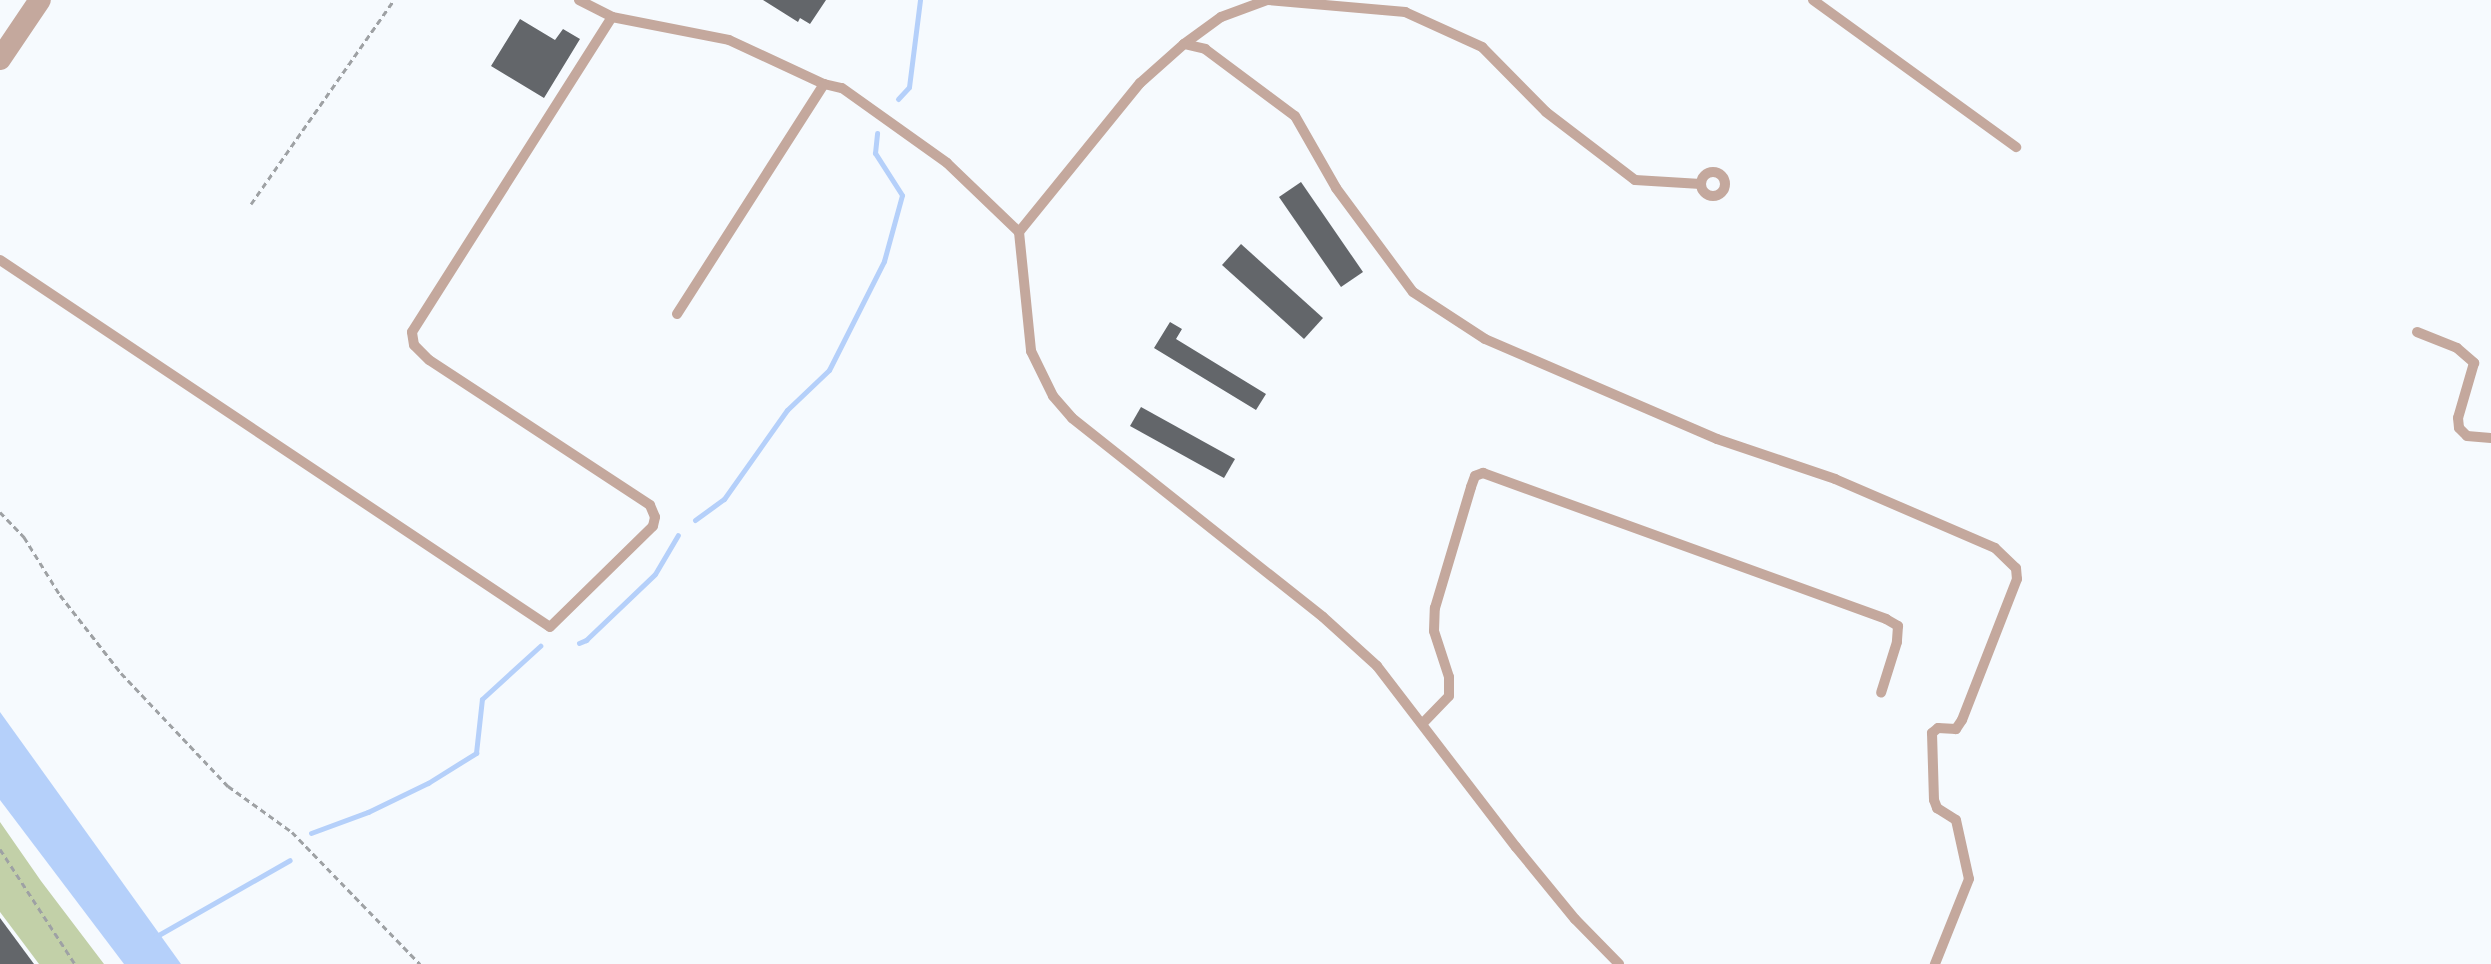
<!DOCTYPE html>
<html>
<head>
<meta charset="utf-8">
<style>
	body { margin:0 }
	#map { position:relative; width:2491px; height:964px; overflow:hidden; background:#f6fafe; font-family:Raleway,sans-serif }
	div>[style] { position:absolute }
	[style*='--x'] { left:calc(var(--x)*1px); top:calc(var(--y)*1px); width:calc(var(--w)*1px); rotate:calc(var(--a)*1deg) }
	.green>* { inset:0; background:#c2d0a8 }
	.water>* { inset:0; background:#b5d0fa }
	.stream>* { height:5px; margin:-2.5px; padding:0 2.5px; transform-origin:2.5px; border-radius:2.5px; background:#b5d0fa }
	.building>* { inset:0; background:#63666a }
	.path>* { height:3px; margin-top:-1.5px; transform-origin:0; background:repeating-linear-gradient(90deg,#9ea1a4 0 6px,transparent 0 10px) }
	.service>* { height:10px; margin:-5px; padding:0 5px; transform-origin:5px; border-radius:5px; background:#c4a89d }
	.service>.ring { margin:-5px; padding:0; box-sizing:content-box; background:none; border:10px solid #c4a89d; border-radius:50% }
	.tertiary>* { height:22px; margin:-11px; padding:0 11px; transform-origin:11px; border-radius:11px; background:#c4a89d }
	span { translate:-50% -50%; white-space:nowrap; text-align:center; line-height:1.15; -webkit-text-stroke:8px #fff; paint-order:stroke }
</style>
</head>
<body>
<div id="map">
	<div class="green">
		<div style="clip-path:polygon(0 822px,41px 881px,104px 964px,39px 964px,0 912px)"></div>
	</div>
	<div class="water">
		<div style="clip-path:polygon(0 712px,181px 964px,124px 964px,0 800px)"></div>
	</div>
	<div class="stream">
		<div style="--x:898;--y:99;--w:16;--a:-47"></div>
		<div style="--x:909;--y:87;--w:88;--a:-82.8"></div>
		<div style="--x:695;--y:520;--w:36;--a:-36"></div>
		<div style="--x:724;--y:499;--w:109;--a:-54.7"></div>
		<div style="--x:787;--y:410;--w:58;--a:-43.6"></div>
		<div style="--x:829;--y:370;--w:122;--a:-63.2"></div>
		<div style="--x:884;--y:261;--w:68;--a:-74.7"></div>
		<div style="--x:902;--y:195;--w:50;--a:-122.7"></div>
		<div style="--x:875;--y:153;--w:20;--a:-84"></div>
		<div style="--x:579;--y:643;--w:8;--a:-23"></div>
		<div style="--x:586;--y:640;--w:95;--a:-43.7"></div>
		<div style="--x:655;--y:574;--w:45;--a:-59.5"></div>
		<div style="--x:311;--y:833;--w:61;--a:-20.2"></div>
		<div style="--x:368;--y:812;--w:67;--a:-25.8"></div>
		<div style="--x:428;--y:783;--w:57;--a:-32"></div>
		<div style="--x:476;--y:753;--w:54;--a:-83.7"></div>
		<div style="--x:482;--y:699;--w:79;--a:-42.4"></div>
		<div style="--x:155;--y:937;--w:155;--a:-29.7"></div>
	</div>
	<div class="building">
		<div style="clip-path:polygon(763px 0,826px 0,810px 24px,800px 18px,798px 22px)"></div>
		<div style="clip-path:polygon(520px 19px,555px 40px,563px 29px,580px 39px,544px 98px,491px 66px)"></div>
		<div style="clip-path:polygon(1301px 182px,1363px 272px,1341px 287px,1279px 197px)"></div>
		<div style="clip-path:polygon(1241px 244px,1323px 318px,1304px 339px,1222px 265px)"></div>
		<div style="clip-path:polygon(1170px 322px,1182px 329px,1176px 339px,1266px 394px,1256px 410px,1154px 348px)"></div>
		<div style="clip-path:polygon(1141px 407px,1235px 459px,1224px 478px,1130px 426px)"></div>
		<div style="clip-path:polygon(0 918px,34px 964px,0 964px)"></div>
	</div>
	<div class="path">
		<div style="--x:251;--y:204;--w:249;--a:-55"></div>
		<div style="--x:0;--y:512;--w:35;--a:46"></div>
		<div style="--x:24;--y:537;--w:68;--a:58.2"></div>
		<div style="--x:60;--y:595;--w:99;--a:52"></div>
		<div style="--x:121;--y:673;--w:156;--a:46.6"></div>
		<div style="--x:228;--y:786;--w:79;--a:35.7"></div>
		<div style="--x:292;--y:832;--w:184;--a:45.9"></div>
		<div style="--x:0;--y:849;--w:137;--a:56.9"></div>
	</div>
	<div class="service">
		<div style="--x:579;--y:0;--w:37;--a:27"></div>
		<div style="--x:612;--y:17;--w:119;--a:11.1"></div>
		<div style="--x:729;--y:40;--w:105;--a:24.9"></div>
		<div style="--x:824;--y:84;--w:18;--a:13"></div>
		<div style="--x:842;--y:88;--w:129;--a:35.5"></div>
		<div style="--x:947;--y:163;--w:100;--a:43.8"></div>
		<div style="--x:1267;--y:0;--w:49;--a:159.7"></div>
		<div style="--x:1221;--y:17;--w:46;--a:143.9"></div>
		<div style="--x:1184;--y:44;--w:22;--a:13"></div>
		<div style="--x:1205;--y:49;--w:112;--a:36.7"></div>
		<div style="--x:1295;--y:116;--w:83;--a:60.3"></div>
		<div style="--x:1336;--y:188;--w:129;--a:53.5"></div>
		<div style="--x:1413;--y:292;--w:86;--a:33.1"></div>
		<div style="--x:1485;--y:339;--w:253;--a:23.3"></div>
		<div style="--x:1717;--y:439;--w:125;--a:18.7"></div>
		<div style="--x:1835;--y:479;--w:174;--a:23.3"></div>
		<div style="--x:1995;--y:548;--w:29;--a:44"></div>
		<div style="--x:2016;--y:568;--w:11;--a:85"></div>
		<div style="--x:2017;--y:579;--w:151;--a:111.3"></div>
		<div style="--x:1962;--y:720;--w:11;--a:124"></div>
		<div style="--x:1956;--y:729;--w:18;--a:-177"></div>
		<div style="--x:1938;--y:728;--w:8;--a:140"></div>
		<div style="--x:1932;--y:733;--w:67;--a:88.3"></div>
		<div style="--x:1934;--y:800;--w:9;--a:69"></div>
		<div style="--x:1937;--y:808;--w:22;--a:32"></div>
		<div style="--x:1956;--y:820;--w:60;--a:77.6"></div>
		<div style="--x:1969;--y:879;--w:92;--a:111.8"></div>
		<div style="--x:1268;--y:0;--w:138;--a:5"></div>
		<div style="--x:1405;--y:12;--w:85;--a:24.4"></div>
		<div style="--x:1482;--y:47;--w:91;--a:45.4"></div>
		<div style="--x:1546;--y:112;--w:112;--a:37.4"></div>
		<div style="--x:1635;--y:180;--w:66;--a:3.5"></div>
		<div style="--x:1813;--y:0;--w:251;--a:35.9"></div>
		<div style="--x:1184;--y:44;--w:59;--a:138.4"></div>
		<div style="--x:1140;--y:83;--w:192;--a:129.1"></div>
		<div style="--x:1019;--y:232;--w:120;--a:84.2"></div>
		<div style="--x:1031;--y:351;--w:50;--a:63.9"></div>
		<div style="--x:1053;--y:396;--w:29;--a:49"></div>
		<div style="--x:1072;--y:418;--w:320;--a:38.4"></div>
		<div style="--x:1323;--y:617;--w:73;--a:42.2"></div>
		<div style="--x:1377;--y:666;--w:228;--a:52.5"></div>
		<div style="--x:1516;--y:847;--w:93;--a:50.7"></div>
		<div style="--x:1575;--y:919;--w:63;--a:45.6"></div>
		<div class="ring" style="left:1701px;top:172px;width:14px;height:14px"></div>
		<div style="--x:0;--y:260;--w:661;--a:33.71"></div>
		<div style="--x:550;--y:627;--w:144;--a:-44.4"></div>
		<div style="--x:653;--y:526;--w:9;--a:-77"></div>
		<div style="--x:655;--y:517;--w:13;--a:-113"></div>
		<div style="--x:650;--y:505;--w:264;--a:-146.7"></div>
		<div style="--x:429;--y:360;--w:21;--a:-135"></div>
		<div style="--x:414;--y:345;--w:13;--a:-99"></div>
		<div style="--x:412;--y:332;--w:373;--a:-57.6"></div>
		<div style="--x:677;--y:314;--w:273;--a:-57.4"></div>
		<div style="--x:2417;--y:332;--w:43;--a:21.8"></div>
		<div style="--x:2457;--y:348;--w:23;--a:41"></div>
		<div style="--x:2474;--y:363;--w:57;--a:106.2"></div>
		<div style="--x:2458;--y:418;--w:10;--a:84"></div>
		<div style="--x:2459;--y:428;--w:11;--a:45"></div>
		<div style="--x:2467;--y:436;--w:24;--a:5"></div>
		<div style="--x:1423;--y:723;--w:37;--a:-46"></div>
		<div style="--x:1449;--y:696;--w:19;--a:-90"></div>
		<div style="--x:1449;--y:677;--w:48;--a:-108.1"></div>
		<div style="--x:1434;--y:631;--w:23;--a:-88"></div>
		<div style="--x:1435;--y:608;--w:126;--a:-73.4"></div>
		<div style="--x:1471;--y:487;--w:12;--a:-70"></div>
		<div style="--x:1475;--y:476;--w:9;--a:-21"></div>
		<div style="--x:1483;--y:473;--w:429;--a:19.9"></div>
		<div style="--x:1886;--y:619;--w:14;--a:30"></div>
		<div style="--x:1898;--y:626;--w:16;--a:94"></div>
		<div style="--x:1897;--y:642;--w:53;--a:107.4"></div>
	</div>
	<div class="tertiary">
		<div style="--x:0;--y:59;--w:71;--a:-55.9"></div>
	</div>
</div>
</body>
</html>
